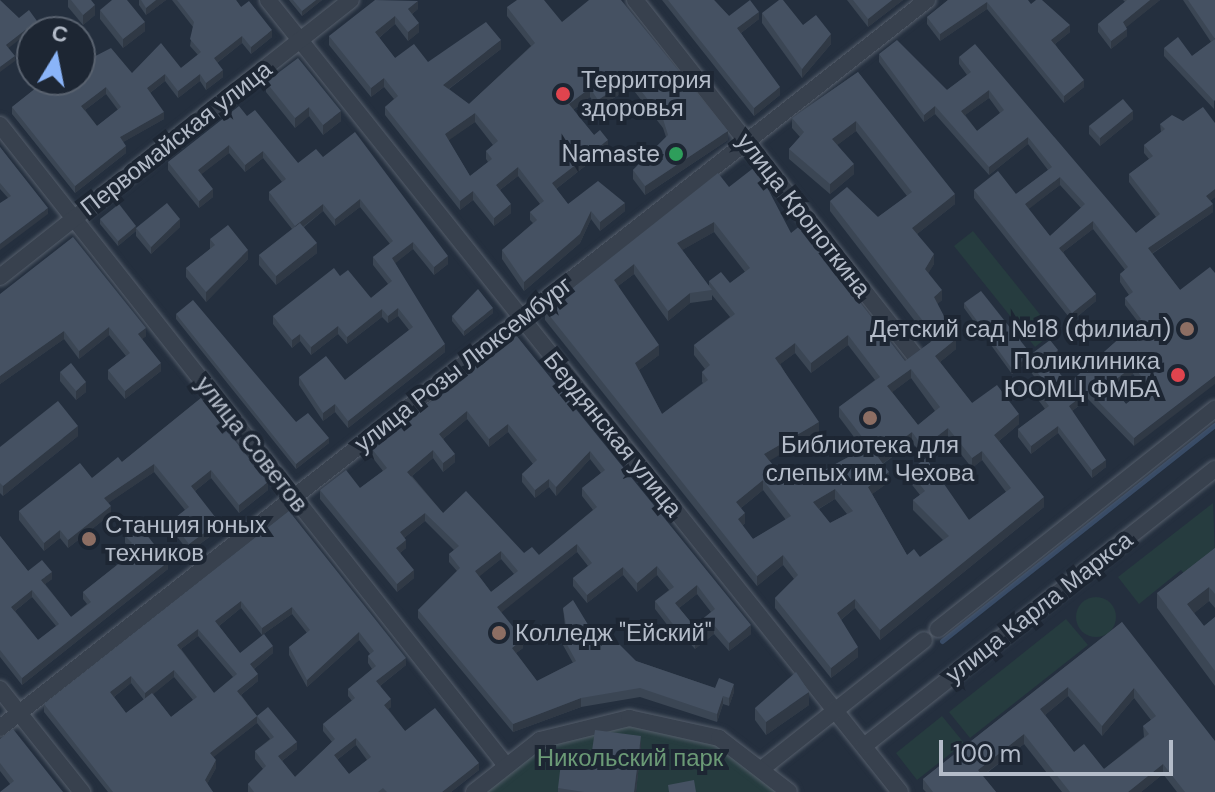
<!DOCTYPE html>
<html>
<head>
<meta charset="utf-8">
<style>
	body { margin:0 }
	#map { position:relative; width:1215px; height:792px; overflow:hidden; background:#242f3e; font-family:"DM Sans",sans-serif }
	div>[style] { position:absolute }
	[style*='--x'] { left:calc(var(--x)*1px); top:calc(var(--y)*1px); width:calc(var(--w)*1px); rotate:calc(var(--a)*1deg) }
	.green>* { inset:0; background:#263c3f }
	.round { border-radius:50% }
	.stream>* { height:5px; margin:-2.5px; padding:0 2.5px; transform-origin:2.5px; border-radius:2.5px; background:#394c67 }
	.roads { filter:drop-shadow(0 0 2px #565f6c) drop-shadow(0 0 2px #565f6c) }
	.minor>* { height:16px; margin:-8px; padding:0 8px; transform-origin:8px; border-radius:8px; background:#38414e }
	.wall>* { inset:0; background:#3b4654 }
	.shaded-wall>* { inset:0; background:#303945 }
	.building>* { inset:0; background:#455162 }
	.dots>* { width:22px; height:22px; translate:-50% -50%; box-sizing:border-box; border:4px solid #1d2633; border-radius:50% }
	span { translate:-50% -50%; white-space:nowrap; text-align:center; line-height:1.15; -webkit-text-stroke:8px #1d2633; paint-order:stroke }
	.poi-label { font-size:24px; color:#b4bcc9 }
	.left { translate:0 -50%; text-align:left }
	.right { translate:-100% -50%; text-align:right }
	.street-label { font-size:24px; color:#b4bcc9 }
	.park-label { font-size:24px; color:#6b9a76 }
	.north { position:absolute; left:16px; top:16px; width:80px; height:80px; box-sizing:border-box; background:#1d2633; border:2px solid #59626f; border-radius:50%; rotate:10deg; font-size:22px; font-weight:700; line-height:32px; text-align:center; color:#b4bcc9 }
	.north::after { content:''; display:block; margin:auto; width:28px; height:36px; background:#8ab4f8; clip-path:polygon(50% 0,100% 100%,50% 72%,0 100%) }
	.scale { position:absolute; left:939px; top:740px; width:234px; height:36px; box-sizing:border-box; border:4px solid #b4bcc9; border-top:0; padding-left:10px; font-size:24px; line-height:28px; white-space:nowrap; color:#b4bcc9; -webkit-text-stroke:6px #1d2633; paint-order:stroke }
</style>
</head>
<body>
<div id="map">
	<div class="green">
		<div style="clip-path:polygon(973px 231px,1054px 332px,1035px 347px,954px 246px)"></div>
		<div style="clip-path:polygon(1213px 503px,1215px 556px,1188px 578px,1181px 570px,1139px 604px,1118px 577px)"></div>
		<div class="round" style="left:1076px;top:597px;width:40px;height:40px"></div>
		<div style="clip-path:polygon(1066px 619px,1088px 645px,970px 738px,949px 712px)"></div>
		<div style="clip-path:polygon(942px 716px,964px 743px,917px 780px,896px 753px)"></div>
		<div style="clip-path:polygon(625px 724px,710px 741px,779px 792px,480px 792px,530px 751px)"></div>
	</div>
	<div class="stream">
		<div style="--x:942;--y:641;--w:348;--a:-38.4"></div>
	</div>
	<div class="roads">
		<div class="minor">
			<div style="--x:268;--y:0;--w:1013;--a:51.41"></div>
			<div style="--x:635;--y:0;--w:452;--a:51.8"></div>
			<div style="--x:0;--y:125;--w:813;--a:51.69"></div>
			<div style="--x:0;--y:277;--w:447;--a:-38.3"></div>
			<div style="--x:938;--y:629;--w:354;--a:-38.5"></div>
			<div style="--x:0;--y:689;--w:132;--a:51.5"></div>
			<div style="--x:0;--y:728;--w:1179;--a:-38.14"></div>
			<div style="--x:864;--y:746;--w:447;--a:-38.3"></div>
			<div style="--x:764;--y:767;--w:204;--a:-38.4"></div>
			<div style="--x:474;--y:792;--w:84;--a:-38.2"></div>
			<div style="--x:540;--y:740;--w:92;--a:-13.9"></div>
			<div style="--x:629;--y:718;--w:92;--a:12.5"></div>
			<div style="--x:719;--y:738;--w:88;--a:37.6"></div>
		</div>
	</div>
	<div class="wall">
		<div style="clip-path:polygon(68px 0,91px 0,95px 15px,83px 25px,68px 7px)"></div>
		<div style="clip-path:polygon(139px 0,166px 0,146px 15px,139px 5px)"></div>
		<div style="clip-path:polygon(evenodd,172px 0,236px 0,241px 7px,272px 37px,251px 54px,242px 43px,217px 63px,223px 77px,206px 90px,200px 81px,178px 98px,165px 81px,150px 93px,164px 119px,123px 142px,126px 153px,75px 193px,12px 114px,12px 107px,45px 81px,45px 80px,80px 80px,181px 68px,198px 55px,190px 46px,193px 27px,172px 0,106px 94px,118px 110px,97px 126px,85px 110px,106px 94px)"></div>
		<div style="clip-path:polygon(289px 0,322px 0,302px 16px)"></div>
		<div style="clip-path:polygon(662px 0,714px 0,729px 16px,759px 19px,741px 33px,780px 95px,754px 116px)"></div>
		<div style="clip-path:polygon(847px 0,903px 0,868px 27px)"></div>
		<div style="clip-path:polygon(948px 0,1031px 4px,1070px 32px,1055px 44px,1084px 87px,1064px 103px,987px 9px,940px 41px,927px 24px,927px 17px)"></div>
		<div style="clip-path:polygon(1123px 0,1160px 0,1126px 27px,1127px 36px,1111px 49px,1098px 32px,1098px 24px,1125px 2px)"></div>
		<div style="clip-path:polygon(1183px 0,1215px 0,1214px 109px,1164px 56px,1164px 48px,1192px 56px,1211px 42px)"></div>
		<div style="clip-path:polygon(evenodd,507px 7px,562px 22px,728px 140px,645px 195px,633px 179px,633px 170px,666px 137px,663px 128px,631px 87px,598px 108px,590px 97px,573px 110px,594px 135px,608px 148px,556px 189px,568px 204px,625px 211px,600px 231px,591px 219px,580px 243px,524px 291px,502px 259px,502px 250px,533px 223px,530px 220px,530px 212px,540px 204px,518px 176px,500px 190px,511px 213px,494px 226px,473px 200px,460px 210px,385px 115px,385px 107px,394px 99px,384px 87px,371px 97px,329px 45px,329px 36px,418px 9px,412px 14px,419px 32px,408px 41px,395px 24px,379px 38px,395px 58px,428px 62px,501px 49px,449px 89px,469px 104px,531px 46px,507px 16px,507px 7px,475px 122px,493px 145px,486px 151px,486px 159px,488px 162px,470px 176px,448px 140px,475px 122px)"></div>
		<div style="clip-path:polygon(100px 10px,145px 31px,123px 48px,100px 19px)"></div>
		<div style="clip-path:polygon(762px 13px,803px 25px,831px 44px,802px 78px,762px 23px)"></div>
		<div style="clip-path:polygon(evenodd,879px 54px,947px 90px,967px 75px,959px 64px,959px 57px,1136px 233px,1156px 217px,1129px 182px,1129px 174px,1149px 159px,1144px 153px,1144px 145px,1161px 132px,1160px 124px,1183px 121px,1215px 123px,1215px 197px,1210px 201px,1213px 212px,1152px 254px,1180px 290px,1134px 446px,1088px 399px,1072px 411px,1106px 467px,1092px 478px,1058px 433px,1031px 454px,1018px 437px,1018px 429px,1045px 409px,1039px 401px,1039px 393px,1044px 389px,1026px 366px,1026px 363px,1012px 374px,964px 308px,964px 303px,1031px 354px,1058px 358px,1052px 364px,1068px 384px,1138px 322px,1125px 305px,1125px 298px,1129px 295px,1120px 282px,1120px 274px,1125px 270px,1093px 229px,1063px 252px,1096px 301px,1072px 321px,974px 198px,974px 190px,1016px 194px,1048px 170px,1028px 144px,989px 175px,935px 114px,924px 122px,879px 62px,879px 54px,989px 98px,1000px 113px,977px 131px,965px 115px,989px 98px,879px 54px,1060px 185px,1081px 208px,1050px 236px,1028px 209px,1060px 185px,879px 54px,1133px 374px,1145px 389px,1126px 404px,1114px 389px,1133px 374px)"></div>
		<div style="clip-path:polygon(evenodd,858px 72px,955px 204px,917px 234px,934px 264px,928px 273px,942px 300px,937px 304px,956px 349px,940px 362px,972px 403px,1019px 424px,999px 441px,1044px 507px,880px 640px,855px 608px,841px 620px,858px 657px,831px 678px,775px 608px,775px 598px,794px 579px,783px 565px,757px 586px,545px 320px,545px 310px,729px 187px,791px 233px,905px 361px,931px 342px,830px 211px,830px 201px,878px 217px,907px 196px,856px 131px,837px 145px,854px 174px,830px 194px,789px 159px,789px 149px,800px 137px,792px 128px,792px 118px,858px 72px,714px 232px,745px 272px,730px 283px,709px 281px,709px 286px,682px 250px,714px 232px,858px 72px,634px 274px,668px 321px,690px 303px,712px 300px,712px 295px,730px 317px,694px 345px,694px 355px,705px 369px,702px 372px,702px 382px,703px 383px,662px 414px,639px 370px,659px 355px,618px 286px,634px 274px,858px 72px,848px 345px,875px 380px,839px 407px,839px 417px,863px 449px,804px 481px,786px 482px,769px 460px,819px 432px,780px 364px,795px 353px,811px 373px,848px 345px,858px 72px,911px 378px,935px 411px,918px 425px,892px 392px,911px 378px,858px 72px,948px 438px,972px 468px,982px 460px,1006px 492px,969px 520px,909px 471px,909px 481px,920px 495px,913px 500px,913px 510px,943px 540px,920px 557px,907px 555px,872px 494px,889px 482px,883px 464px,912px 442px,923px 457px,948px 438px,858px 72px,763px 490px,786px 520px,753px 539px,742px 526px,745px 523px,741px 508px,763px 490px,858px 72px,835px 499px,847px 514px,830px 523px,819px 509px,835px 499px)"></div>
		<div style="clip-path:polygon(266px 82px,341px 121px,323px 135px,309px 116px,295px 128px,266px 92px)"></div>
		<div style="clip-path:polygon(247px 116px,298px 163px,323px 157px,448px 264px,434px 275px,413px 249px,395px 263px,445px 352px,348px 428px,335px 412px,323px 421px,299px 385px,299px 377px,345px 380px,409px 330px,398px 316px,388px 323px,382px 317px,347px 344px,338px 334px,311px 355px,300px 341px,292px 348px,273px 324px,273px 316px,340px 276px,371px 298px,388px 284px,373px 265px,373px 257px,390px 244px,360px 207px,335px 226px,323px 211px,304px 227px,317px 253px,276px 285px,259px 265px,259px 255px,292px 229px,269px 200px,269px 192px,282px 182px,263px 158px,245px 172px,229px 153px,201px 174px,213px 197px,199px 208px,168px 170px,168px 162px)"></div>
		<div style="clip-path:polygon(1133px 119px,1100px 146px,1089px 134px,1089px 126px)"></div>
		<div style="clip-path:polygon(0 147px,48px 214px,8px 198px,0 189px)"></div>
		<div style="clip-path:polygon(100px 219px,136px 228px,180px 227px,151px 254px,136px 236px,136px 231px,118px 246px,100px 224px)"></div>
		<div style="clip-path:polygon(210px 239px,248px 259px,206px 302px,186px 277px,186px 268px,210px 249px)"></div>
		<div style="clip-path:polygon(0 294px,146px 336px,142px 339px,161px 371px,125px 399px,108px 379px,108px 370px,126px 356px,109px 335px,79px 359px,64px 339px,0 384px)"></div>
		<div style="clip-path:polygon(493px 313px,464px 336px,452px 321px,452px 316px)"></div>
		<div style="clip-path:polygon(176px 314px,296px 422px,329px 443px,296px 469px,176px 319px)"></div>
		<div style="clip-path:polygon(evenodd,515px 334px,751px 634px,729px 651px,714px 634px,695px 649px,687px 640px,682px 644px,655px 609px,655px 601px,669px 590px,657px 575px,637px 592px,623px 575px,587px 603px,573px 586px,573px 578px,588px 566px,577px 552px,501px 612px,523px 648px,516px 653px,537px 681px,573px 663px,559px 638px,559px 630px,565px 626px,563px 608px,601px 646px,636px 661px,715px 688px,734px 692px,729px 706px,723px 704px,717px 722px,640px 697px,581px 707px,513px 732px,418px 618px,418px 610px,457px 571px,449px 562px,449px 554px,454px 550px,425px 521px,404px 538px,406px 548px,400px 553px,414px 578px,397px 592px,320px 499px,320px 490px,360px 488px,383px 471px,372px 457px,372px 449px,515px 334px,467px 419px,489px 447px,508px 432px,533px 464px,522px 474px,522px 482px,535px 498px,549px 487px,556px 496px,590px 459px,601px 473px,582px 488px,582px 496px,593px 510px,539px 555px,524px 553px,443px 513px,412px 476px,433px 458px,443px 472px,455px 462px,443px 439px,467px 419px,515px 334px,501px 559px,514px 574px,491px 592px,479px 576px,501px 559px,515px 334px,697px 594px,711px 612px,694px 626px,679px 608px,697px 594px)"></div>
		<div style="clip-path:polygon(60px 372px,86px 392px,76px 400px,60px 381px)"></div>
		<div style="clip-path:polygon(201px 398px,268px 490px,239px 513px,211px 478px,195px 491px,219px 530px,189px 552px,171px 529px,171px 521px,185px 510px,154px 472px,108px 503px,111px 514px,68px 548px,60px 538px,44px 551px,19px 520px,19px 511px,92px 478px,122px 462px)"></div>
		<div style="clip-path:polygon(78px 436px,3px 496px,0 493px,0 447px)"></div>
		<div style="clip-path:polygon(evenodd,289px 511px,406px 665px,380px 686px,391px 707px,388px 709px,405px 731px,479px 770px,451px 792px,248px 792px,248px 784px,263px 769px,255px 759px,255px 751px,270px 739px,257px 723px,213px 757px,216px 768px,207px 784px,213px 792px,108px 792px,44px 712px,44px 704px,289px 511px,241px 608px,262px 635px,292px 614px,307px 633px,289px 647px,289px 655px,307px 687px,359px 640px,370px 654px,368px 656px,368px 663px,372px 669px,348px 689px,348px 696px,352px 701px,323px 724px,323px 731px,332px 742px,295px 777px,282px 761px,297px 749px,257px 716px,241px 695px,258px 681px,254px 669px,273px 653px,240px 653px,219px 626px,241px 608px,289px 511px,198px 636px,233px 677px,214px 693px,181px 649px,198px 636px,289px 511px,174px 677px,193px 700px,171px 717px,153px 694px,174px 677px,289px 511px,131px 683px,144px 700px,126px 713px,114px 697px,131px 683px,289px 511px,356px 745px,367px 760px,349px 774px,337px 760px,356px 745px)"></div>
		<div style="clip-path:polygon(evenodd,0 536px,28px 571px,52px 579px,45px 584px,71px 617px,87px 604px,83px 599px,83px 592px,122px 561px,121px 552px,128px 546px,125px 543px,125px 536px,168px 569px,22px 685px,0 657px,0 536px,32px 597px,56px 626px,38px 640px,15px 611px,32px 597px)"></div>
		<div style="clip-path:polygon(1215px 548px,1215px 608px,1209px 601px,1194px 613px,1204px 626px,1215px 617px,1215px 686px,1157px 608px,1157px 593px)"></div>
		<div style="clip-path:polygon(evenodd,1122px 622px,1215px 792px,1177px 792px,1163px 774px,1141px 792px,1062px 792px,1024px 744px,983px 776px,996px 792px,926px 792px,923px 789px,923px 779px,1122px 622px,1068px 696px,1102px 736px,1134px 698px,1151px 720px,1143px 726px,1144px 737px,1104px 769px,1074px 752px,1045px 715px,1068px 696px)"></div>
		<div style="clip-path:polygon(809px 705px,766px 735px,755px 720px,755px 708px)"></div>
		<div style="clip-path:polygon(0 739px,63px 792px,10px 784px,0 771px)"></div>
		<div style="clip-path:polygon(641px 746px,636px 792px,558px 792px,558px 788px,591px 758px)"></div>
	</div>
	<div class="shaded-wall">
		<div style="clip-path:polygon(156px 0,166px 0,146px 15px,146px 8px)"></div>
		<div style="clip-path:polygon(316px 0,322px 0,302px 16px,302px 11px)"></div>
		<div style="clip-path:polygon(892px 0,903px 0,868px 27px,868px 19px)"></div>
		<div style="clip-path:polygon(1150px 0,1160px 0,1123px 30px,1123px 22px)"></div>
		<div style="clip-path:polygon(418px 1px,418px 9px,408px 17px,408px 9px)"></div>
		<div style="clip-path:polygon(987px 2px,987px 9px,940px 41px,940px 34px)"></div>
		<div style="clip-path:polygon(95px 5px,95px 15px,83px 25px,83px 15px)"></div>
		<div style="clip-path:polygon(759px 12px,759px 19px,737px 36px,737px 28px)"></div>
		<div style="clip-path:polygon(395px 16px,395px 24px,375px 41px,375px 32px)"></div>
		<div style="clip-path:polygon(37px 21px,37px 26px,6px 50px,6px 45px)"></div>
		<div style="clip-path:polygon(145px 22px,145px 31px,123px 48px,123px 39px)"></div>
		<div style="clip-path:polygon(419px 23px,419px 32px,408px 41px,408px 32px)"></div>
		<div style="clip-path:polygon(1070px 25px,1070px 32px,1051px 47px,1051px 40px)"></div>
		<div style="clip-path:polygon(1127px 29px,1127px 36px,1111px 49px,1111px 41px)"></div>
		<div style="clip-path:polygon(272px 30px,272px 37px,251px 54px,251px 47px)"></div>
		<div style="clip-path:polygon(831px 34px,831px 44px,802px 78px,802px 69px)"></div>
		<div style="clip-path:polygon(242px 36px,242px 43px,214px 65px,214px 58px)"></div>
		<div style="clip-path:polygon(501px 40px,501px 49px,443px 93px,443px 85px)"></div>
		<div style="clip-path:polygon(15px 56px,15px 61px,0 72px,0 67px)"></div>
		<div style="clip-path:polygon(223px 70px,223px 77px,206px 90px,206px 83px)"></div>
		<div style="clip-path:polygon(165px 74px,165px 81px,147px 95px,147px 88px)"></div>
		<div style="clip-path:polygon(200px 74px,200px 81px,178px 98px,178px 91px)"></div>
		<div style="clip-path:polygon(384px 78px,384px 87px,371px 97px,371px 88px)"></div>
		<div style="clip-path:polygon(631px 78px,631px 87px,598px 108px,598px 100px)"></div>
		<div style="clip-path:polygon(1084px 80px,1084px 87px,1064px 103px,1064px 96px)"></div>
		<div style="clip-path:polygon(106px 87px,106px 94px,81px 113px,81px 106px)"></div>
		<div style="clip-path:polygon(780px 87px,780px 95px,754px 116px,754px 108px)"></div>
		<div style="clip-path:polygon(590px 88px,590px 97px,569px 113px,569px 104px)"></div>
		<div style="clip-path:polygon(989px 90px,989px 98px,961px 118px,961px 111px)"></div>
		<div style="clip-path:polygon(935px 106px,935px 114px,924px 122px,924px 115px)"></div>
		<div style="clip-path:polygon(309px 107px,309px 116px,295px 128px,295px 118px)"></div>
		<div style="clip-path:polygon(341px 111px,341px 121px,323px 135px,323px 125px)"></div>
		<div style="clip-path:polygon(1133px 111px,1133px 119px,1100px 146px,1100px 138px)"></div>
		<div style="clip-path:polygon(164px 112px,164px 119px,120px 144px,120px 137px)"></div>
		<div style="clip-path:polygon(475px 113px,475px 122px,445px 143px,445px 134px)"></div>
		<div style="clip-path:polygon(856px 121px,856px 131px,832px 149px,832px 139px)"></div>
		<div style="clip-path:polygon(728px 131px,728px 140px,645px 195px,645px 186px)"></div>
		<div style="clip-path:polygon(1028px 137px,1028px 144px,989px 175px,989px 167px)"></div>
		<div style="clip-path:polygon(608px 140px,608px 148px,552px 192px,552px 183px)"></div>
		<div style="clip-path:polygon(229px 145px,229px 153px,198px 177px,198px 170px)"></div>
		<div style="clip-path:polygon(126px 146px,126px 153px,75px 193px,75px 186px)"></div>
		<div style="clip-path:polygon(263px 151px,263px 158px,245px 172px,245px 165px)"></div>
		<div style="clip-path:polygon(854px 164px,854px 174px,830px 194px,830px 184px)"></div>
		<div style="clip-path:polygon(518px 167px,518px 176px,496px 193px,496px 185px)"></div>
		<div style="clip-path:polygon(1060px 177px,1060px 185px,1025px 212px,1025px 204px)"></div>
		<div style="clip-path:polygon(213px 189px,213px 197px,199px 208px,199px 201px)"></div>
		<div style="clip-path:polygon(1215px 189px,1215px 197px,1206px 204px,1206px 196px)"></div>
		<div style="clip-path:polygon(473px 191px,473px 200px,460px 210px,460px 201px)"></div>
		<div style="clip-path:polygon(955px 194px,955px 204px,912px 238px,912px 228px)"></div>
		<div style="clip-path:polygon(360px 199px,360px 207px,335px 226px,335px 219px)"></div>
		<div style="clip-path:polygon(625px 203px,625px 211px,600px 231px,600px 222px)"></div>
		<div style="clip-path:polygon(323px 204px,323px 211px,295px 233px,295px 226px)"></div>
		<div style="clip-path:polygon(511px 204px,511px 213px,494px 226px,494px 218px)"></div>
		<div style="clip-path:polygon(1213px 204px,1213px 212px,1148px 256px,1148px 248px)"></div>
		<div style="clip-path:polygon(48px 208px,48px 214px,0 250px,0 244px)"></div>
		<div style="clip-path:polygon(591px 211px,591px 219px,580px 243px,524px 291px,524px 282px)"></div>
		<div style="clip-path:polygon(180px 219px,180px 227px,151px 254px,151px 247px)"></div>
		<div style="clip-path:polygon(1093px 221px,1093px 229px,1059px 255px,1059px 248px)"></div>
		<div style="clip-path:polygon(714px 222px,714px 232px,677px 253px,677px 243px)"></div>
		<div style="clip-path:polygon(136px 226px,136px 231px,118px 246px,118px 241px)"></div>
		<div style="clip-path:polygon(413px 242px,413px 249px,392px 266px,392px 258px)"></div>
		<div style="clip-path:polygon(317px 243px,317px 253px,276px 285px,276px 276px)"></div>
		<div style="clip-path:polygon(248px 250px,248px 259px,206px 302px,206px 292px)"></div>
		<div style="clip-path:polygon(934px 254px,934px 264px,925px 279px,925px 269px)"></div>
		<div style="clip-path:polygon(448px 256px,448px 264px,434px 275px,434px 267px)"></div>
		<div style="clip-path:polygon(634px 264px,634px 274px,614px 289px,614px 280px)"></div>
		<div style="clip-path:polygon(942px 290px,942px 300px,934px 307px,934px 297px)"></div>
		<div style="clip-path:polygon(690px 293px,690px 303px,668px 321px,668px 311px)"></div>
		<div style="clip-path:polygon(1096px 294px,1096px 301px,1072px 321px,1072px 313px)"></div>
		<div style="clip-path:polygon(398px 308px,398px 316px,388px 323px,388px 316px)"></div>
		<div style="clip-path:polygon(493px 308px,493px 313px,464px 336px,464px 331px)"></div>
		<div style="clip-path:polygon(382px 309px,382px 317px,347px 344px,347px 337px)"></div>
		<div style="clip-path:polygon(338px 326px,338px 334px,311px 355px,311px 347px)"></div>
		<div style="clip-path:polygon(109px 327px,109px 335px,79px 359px,79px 351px)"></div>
		<div style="clip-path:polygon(146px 328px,146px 336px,138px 343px,138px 334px)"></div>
		<div style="clip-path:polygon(64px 331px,64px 339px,0 384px,0 376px)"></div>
		<div style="clip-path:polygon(300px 334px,300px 341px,292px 348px,292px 340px)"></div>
		<div style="clip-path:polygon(848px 335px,848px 345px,811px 373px,811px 363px)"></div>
		<div style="clip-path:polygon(956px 339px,956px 349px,935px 366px,935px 356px)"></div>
		<div style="clip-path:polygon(795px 343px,795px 353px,775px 368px,775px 358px)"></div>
		<div style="clip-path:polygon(445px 344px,445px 352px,348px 428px,348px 421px)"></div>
		<div style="clip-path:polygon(659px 345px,659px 355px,635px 373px,635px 363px)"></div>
		<div style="clip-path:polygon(1058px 350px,1058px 358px,1049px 367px,1049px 360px)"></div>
		<div style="clip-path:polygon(1026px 359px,1026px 363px,1012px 374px,1012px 369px)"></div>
		<div style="clip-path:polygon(161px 363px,161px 371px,125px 399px,125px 391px)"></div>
		<div style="clip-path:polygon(1133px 366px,1133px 374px,1110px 392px,1110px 384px)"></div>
		<div style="clip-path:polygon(911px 369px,911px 378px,887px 396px,887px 386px)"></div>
		<div style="clip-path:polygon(1215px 376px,1215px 384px,1134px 446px,1134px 438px)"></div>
		<div style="clip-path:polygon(86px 382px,86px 392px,76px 400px,76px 391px)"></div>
		<div style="clip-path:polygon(1088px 391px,1088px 399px,1069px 413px,1069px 406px)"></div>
		<div style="clip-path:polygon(335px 404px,335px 412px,323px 421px,323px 413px)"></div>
		<div style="clip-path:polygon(467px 411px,467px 419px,439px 442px,439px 434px)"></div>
		<div style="clip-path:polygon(1019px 414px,1019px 424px,994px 445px,994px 435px)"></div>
		<div style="clip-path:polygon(819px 422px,819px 432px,764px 464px,764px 454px)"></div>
		<div style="clip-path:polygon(508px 424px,508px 432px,489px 447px,489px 439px)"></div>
		<div style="clip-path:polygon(78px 426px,78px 436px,3px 496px,3px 486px)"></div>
		<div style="clip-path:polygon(1058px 426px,1058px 433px,1031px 454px,1031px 446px)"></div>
		<div style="clip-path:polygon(948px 428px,948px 438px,923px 457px,923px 447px)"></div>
		<div style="clip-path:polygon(912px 432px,912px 442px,878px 467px,878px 457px)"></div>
		<div style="clip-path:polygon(329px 438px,329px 443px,296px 469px,296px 464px)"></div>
		<div style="clip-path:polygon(433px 450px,433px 458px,407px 480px,407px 472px)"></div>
		<div style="clip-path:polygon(590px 451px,590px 459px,556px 496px,556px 487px)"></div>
		<div style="clip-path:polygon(982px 451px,982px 460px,972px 468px,972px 458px)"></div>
		<div style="clip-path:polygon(455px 454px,455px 462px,443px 472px,443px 463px)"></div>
		<div style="clip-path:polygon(1106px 460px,1106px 467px,1092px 478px,1092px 470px)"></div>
		<div style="clip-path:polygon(154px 464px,154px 472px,104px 506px,104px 498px)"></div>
		<div style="clip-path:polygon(211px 470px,211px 478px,191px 494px,191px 486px)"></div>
		<div style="clip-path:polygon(889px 472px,889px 482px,868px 497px,868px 487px)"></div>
		<div style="clip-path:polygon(549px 479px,549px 487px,535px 498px,535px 490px)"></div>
		<div style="clip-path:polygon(763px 480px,763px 490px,736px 512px,736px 502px)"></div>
		<div style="clip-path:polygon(268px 482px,268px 490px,239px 513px,239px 505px)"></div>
		<div style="clip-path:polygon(835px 489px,835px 499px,813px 512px,813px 502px)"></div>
		<div style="clip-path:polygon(1044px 497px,1044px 507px,880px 640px,880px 630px)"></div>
		<div style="clip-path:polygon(111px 506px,111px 514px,68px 548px,68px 540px)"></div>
		<div style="clip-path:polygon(425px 513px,425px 521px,400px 541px,400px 532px)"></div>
		<div style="clip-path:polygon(745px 513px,745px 523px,738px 529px,738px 519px)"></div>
		<div style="clip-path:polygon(219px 522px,219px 530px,189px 552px,189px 544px)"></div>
		<div style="clip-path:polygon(60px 530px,60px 538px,44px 551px,44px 543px)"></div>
		<div style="clip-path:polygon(406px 540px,406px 548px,396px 556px,396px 548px)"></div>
		<div style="clip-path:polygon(577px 544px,577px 552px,497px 616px,497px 607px)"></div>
		<div style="clip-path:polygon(501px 551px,501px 559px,475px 580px,475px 571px)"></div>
		<div style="clip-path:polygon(783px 555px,783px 565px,757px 586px,757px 576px)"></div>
		<div style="clip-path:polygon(168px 562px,168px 569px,22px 685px,22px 678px)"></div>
		<div style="clip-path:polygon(657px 566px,657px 575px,637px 592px,637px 583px)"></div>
		<div style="clip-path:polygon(623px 567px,623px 575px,587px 603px,587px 595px)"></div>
		<div style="clip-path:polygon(414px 570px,414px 578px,397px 592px,397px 584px)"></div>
		<div style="clip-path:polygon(52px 572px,52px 579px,41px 587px,41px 580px)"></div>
		<div style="clip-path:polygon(697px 585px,697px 594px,675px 611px,675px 603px)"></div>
		<div style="clip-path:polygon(1209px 587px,1209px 601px,1187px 619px,1187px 604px)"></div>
		<div style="clip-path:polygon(32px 590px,32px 597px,11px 614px,11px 607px)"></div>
		<div style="clip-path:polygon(855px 599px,855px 608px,837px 623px,837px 613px)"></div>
		<div style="clip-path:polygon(241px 601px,241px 608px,215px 629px,215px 621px)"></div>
		<div style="clip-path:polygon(292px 607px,292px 614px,262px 635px,262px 628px)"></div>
		<div style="clip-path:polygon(714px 625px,714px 634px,695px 649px,695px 641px)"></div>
		<div style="clip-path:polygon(751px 625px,751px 634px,729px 651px,729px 643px)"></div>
		<div style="clip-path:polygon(198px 629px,198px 636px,177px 652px,177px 645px)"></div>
		<div style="clip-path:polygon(687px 631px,687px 640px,682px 644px,682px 636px)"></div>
		<div style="clip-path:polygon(359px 632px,359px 640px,307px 687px,307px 680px)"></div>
		<div style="clip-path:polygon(523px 639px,523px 648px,512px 656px,512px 648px)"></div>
		<div style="clip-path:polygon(273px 646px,273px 653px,250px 672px,250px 664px)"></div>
		<div style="clip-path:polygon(858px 647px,858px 657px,831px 678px,831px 668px)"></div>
		<div style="clip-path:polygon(406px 658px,406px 665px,376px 689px,376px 681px)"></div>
		<div style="clip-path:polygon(174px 670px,174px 677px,145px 701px,145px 693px)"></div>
		<div style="clip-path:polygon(258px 674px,258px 681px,237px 698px,237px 691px)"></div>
		<div style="clip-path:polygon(131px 676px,131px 683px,110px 700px,110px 692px)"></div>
		<div style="clip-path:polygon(734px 684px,734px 692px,729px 706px,729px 698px)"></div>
		<div style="clip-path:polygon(1068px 687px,1068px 696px,1040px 719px,1040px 709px)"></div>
		<div style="clip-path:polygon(1134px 688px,1134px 698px,1102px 736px,1102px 726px)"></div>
		<div style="clip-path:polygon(809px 692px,809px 705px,766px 735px,766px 722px)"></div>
		<div style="clip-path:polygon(723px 696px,723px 704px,717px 722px,717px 714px)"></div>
		<div style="clip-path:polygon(581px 698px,581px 707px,513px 732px,513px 724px)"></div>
		<div style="clip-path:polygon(391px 699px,391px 707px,384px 712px,384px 705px)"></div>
		<div style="clip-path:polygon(257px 716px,257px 723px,210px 760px,210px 753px)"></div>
		<div style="clip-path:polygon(1024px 734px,1024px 744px,978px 779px,978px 770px)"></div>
		<div style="clip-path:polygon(641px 736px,641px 746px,636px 792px,634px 792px)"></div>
		<div style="clip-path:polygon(356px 738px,356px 745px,334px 762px,334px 755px)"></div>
		<div style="clip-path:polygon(297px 742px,297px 749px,278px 764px,278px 756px)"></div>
		<div style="clip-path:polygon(216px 760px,216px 768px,205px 788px,205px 780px)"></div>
		<div style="clip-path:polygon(479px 763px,479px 770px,451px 792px,442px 792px)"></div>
		<div style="clip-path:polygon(1163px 764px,1163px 774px,1141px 792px,1128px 792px)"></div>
	</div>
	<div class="building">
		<div style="clip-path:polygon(0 0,19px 18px,29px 10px,37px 21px,6px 45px,15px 56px,0 67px)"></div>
		<div style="clip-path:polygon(71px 0,91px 0,95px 5px,83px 15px)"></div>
		<div style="clip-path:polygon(112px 0,127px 0,145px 22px,123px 39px,100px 10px)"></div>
		<div style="clip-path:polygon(141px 0,156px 0,146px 8px)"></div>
		<div style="clip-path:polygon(evenodd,177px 0,236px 0,241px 7px,249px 1px,272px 30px,251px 47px,242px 36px,214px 58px,223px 70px,206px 83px,200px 74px,178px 91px,165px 74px,147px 88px,164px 112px,120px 137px,126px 146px,75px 186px,12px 107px,46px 80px,80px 80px,80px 64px,111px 48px,132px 73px,161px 43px,181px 68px,201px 52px,190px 39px,194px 22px,177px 0,106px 87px,121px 107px,97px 126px,81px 106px,106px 87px)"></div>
		<div style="clip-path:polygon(293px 0,316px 0,302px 11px)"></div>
		<div style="clip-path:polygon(evenodd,375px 0,418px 1px,408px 9px,419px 23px,408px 32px,395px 16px,375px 32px,395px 58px,414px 44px,428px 62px,486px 22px,501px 40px,443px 85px,469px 104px,535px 43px,507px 7px,517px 0,544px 0,562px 22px,589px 0,621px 0,728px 131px,645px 186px,633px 170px,668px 135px,663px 119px,631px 78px,598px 100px,590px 88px,569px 104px,594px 135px,600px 130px,608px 140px,552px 183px,568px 204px,598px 181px,625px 203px,600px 222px,591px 211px,580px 234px,524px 282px,502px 250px,537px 220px,530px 212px,544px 201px,518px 167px,496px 185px,511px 204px,494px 218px,473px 191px,460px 201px,385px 107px,398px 96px,384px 78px,371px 88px,329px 36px,375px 0,475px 113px,498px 141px,486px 151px,492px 159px,470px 176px,445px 134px,475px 113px)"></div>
		<div style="clip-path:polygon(668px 0,714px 0,729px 16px,750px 0,759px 12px,737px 28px,780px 87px,754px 108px)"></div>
		<div style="clip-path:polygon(779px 0,783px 0,803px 25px,816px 15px,831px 34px,802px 69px,762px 13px)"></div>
		<div style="clip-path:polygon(853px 0,892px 0,868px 19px)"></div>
		<div style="clip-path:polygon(948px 0,1028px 0,1031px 4px,1036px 0,1042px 0,1070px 25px,1051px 40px,1084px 80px,1064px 96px,987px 2px,940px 34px,927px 17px)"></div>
		<div style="clip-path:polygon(1127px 0,1150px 0,1123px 22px,1127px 29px,1111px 41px,1098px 24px)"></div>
		<div style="clip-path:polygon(1188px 0,1215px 0,1215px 100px,1214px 101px,1164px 48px,1178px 37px,1192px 56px,1215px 39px)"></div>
		<div style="clip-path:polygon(evenodd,897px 40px,947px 90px,971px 72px,959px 57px,975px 44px,1136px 233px,1160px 214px,1129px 174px,1153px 156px,1144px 145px,1165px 129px,1160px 124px,1172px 115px,1183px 121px,1203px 107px,1215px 123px,1215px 189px,1206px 196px,1213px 204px,1148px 248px,1180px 290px,1210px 267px,1215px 273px,1215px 376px,1134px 438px,1088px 391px,1069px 406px,1106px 460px,1092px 470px,1058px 426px,1031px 446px,1018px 429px,1049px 406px,1039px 393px,1048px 386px,1026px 358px,1050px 340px,1058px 350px,1049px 360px,1068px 384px,1141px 319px,1125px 298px,1133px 292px,1120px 274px,1128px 267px,1093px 221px,1059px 248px,1096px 294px,1072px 313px,974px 190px,998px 171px,1016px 194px,1052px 167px,1028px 137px,989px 167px,935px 106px,924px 115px,879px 54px,897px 40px,989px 90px,1004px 110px,977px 131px,961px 111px,989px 90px,897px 40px,1060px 177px,1085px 204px,1050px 236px,1025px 204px,1060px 177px,897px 40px,1133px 366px,1149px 386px,1126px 404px,1110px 384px,1133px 366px)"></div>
		<div style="clip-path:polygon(298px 58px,341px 111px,323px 125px,309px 107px,295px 118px,266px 82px)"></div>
		<div style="clip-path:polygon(evenodd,858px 72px,955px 194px,912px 228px,934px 254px,925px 269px,942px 290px,934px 297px,956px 339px,935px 356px,972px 403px,997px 385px,1019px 414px,994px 435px,1044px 497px,880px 630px,855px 599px,837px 613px,858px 647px,831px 668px,775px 598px,798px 575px,783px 555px,757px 576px,545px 310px,718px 173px,729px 187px,756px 166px,791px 233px,801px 225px,905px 361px,936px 338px,830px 201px,847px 187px,878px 217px,912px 192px,856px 121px,832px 139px,854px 164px,830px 184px,789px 149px,804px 132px,792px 118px,858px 72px,714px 222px,750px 268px,730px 283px,721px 272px,709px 281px,735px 314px,694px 345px,710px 365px,702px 372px,708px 380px,662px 414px,635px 363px,659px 345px,614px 280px,634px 264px,668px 311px,690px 293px,712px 290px,677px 243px,714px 222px,858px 72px,848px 335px,880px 377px,839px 407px,869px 446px,804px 481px,786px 482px,764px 454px,819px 422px,775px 358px,795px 343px,811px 363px,848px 335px,858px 72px,911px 369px,940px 407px,918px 425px,887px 386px,911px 369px,858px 72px,948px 428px,972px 458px,982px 451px,1011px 488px,969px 520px,926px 458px,909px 471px,925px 491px,913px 500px,949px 536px,920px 557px,914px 549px,907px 555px,868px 487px,889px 472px,878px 457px,912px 432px,923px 447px,948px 428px,858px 72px,763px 480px,791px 516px,753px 539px,738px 519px,745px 513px,736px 502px,763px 480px,858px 72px,835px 489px,853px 511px,830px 523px,813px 502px,835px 489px)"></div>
		<div style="clip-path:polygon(1123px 99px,1133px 111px,1100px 138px,1089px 126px)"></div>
		<div style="clip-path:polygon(239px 106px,247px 116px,255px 110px,298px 163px,316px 149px,323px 157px,355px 132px,448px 256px,434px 267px,413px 242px,392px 258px,445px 344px,348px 421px,335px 404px,323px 413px,299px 377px,326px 356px,345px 380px,413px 327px,398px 308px,388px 316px,382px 309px,347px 337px,338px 326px,311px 347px,300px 334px,292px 340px,273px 316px,334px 268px,340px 276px,348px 270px,371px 298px,392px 281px,373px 257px,393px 241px,360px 199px,335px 219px,323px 204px,295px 226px,269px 192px,286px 179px,263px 151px,245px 165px,229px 145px,198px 170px,213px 189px,199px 201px,168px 162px)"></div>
		<div style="clip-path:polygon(0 147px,48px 208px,0 244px,0 203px,11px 196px,0 183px)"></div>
		<div style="clip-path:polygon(167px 203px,180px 219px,151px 247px,136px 228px)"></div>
		<div style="clip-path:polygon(119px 204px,136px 226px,118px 241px,100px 219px)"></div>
		<div style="clip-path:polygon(300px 223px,317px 243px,276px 276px,259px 255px)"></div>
		<div style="clip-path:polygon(228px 225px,248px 250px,206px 292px,186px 268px,215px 245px,210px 239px)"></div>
		<div style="clip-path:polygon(73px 237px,146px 328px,138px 334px,161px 363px,125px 391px,108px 370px,130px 353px,109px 327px,79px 351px,64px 331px,0 376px,0 294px)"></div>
		<div style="clip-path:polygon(478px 289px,493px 308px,464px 331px,452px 316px)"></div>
		<div style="clip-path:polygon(981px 291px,1031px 354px,1012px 369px,964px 303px)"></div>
		<div style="clip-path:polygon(193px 300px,296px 422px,308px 413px,329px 438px,296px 464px,176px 314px)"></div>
		<div style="clip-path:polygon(evenodd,515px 334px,751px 625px,729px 643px,714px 625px,695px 641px,687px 631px,682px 636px,655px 601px,674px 587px,657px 566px,637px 583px,623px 567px,587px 595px,573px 578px,592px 563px,577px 544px,497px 607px,523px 639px,512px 648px,537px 681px,576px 661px,559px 630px,566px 625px,563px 608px,573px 600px,601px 646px,612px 637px,636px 661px,715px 688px,719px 678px,734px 684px,729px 698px,723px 696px,717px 714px,640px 688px,581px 698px,513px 724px,418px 610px,460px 568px,449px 554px,459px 546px,425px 513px,400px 532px,406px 540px,396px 548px,414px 570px,397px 584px,320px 490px,346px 470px,360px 488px,387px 468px,372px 449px,515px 334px,467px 411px,489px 439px,508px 424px,537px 460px,522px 474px,535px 490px,549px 479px,556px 487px,590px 451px,605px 470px,582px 488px,597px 507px,539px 555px,532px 547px,524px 553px,466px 491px,443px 513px,407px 472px,433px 450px,443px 463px,455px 454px,439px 434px,467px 411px,515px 334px,501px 551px,518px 571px,491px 592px,475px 571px,501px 551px,515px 334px,697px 585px,715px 609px,694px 626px,675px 603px,697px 585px)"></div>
		<div style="clip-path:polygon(71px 363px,86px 382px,76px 391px,60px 372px)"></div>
		<div style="clip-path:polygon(201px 398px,268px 482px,239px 505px,211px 470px,191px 486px,219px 522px,189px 544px,171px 521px,189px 507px,154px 464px,104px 498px,111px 506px,68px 540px,60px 530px,44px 543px,19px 511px,80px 463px,92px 478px,118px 457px,122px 462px)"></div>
		<div style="clip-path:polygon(58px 401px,78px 426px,3px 486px,0 483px,0 447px)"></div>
		<div style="clip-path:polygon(evenodd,289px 511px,406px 658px,376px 681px,391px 699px,384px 705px,405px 731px,435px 708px,479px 763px,442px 792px,387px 792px,383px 788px,378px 792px,254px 792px,248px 784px,266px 766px,255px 751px,274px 737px,257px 716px,210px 753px,216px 760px,205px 780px,213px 792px,113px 792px,44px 704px,289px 511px,241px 601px,262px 628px,292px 607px,310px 630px,289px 647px,307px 680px,359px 632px,374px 651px,368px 656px,376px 666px,348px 689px,355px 698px,323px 724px,335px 739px,295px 777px,278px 756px,297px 742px,268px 707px,257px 716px,237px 691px,258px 674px,250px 664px,273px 646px,264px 634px,240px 653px,215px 621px,241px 601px,289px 511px,198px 629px,237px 674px,214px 693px,177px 645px,198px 629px,289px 511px,174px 670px,197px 697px,171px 717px,152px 693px,126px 713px,110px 692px,131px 676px,145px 693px,174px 670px,289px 511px,356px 738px,371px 757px,349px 774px,334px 755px,356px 738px)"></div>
		<div style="clip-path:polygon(evenodd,139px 525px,168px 562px,22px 678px,0 650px,0 536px,28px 571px,42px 560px,52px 572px,41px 580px,71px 617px,91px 602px,83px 592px,126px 558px,121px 552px,132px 543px,125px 536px,139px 525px,32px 590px,59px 624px,38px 640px,11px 607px,32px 590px)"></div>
		<div style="clip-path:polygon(1215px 548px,1215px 594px,1209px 587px,1187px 604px,1204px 626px,1215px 617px,1215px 671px,1157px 593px)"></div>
		<div style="clip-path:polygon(evenodd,1122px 622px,1215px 741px,1215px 792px,1185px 792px,1163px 764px,1128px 792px,1070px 792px,1024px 734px,978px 770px,996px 792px,933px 792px,923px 779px,1122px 622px,1068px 687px,1102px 726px,1134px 688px,1156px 716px,1143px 726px,1149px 734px,1104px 769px,1084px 744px,1074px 752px,1040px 709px,1068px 687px)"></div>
		<div style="clip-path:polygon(796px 672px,809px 692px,766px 722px,755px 708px)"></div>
		<div style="clip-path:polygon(13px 729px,63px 792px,0 792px,14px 781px,0 763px,0 739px)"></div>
		<div style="clip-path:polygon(595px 730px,641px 736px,634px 792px,584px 792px,558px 788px,562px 754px,591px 758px)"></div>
		<div style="clip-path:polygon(694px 780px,696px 792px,669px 792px,668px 785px)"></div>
	</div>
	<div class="dots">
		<div style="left:563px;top:94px;background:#e0444e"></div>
		<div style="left:676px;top:154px;background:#2e9e5b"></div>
		<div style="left:1187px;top:329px;background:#8d6e63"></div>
		<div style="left:1178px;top:375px;background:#e0444e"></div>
		<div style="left:870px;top:418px;background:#8d6e63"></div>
		<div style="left:89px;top:539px;background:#8d6e63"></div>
		<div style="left:499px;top:633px;background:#8d6e63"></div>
	</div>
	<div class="poi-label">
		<span class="left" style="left:581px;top:94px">Территория<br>здоровья</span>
		<span class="right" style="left:660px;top:154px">Namaste</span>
		<span class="right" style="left:1171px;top:329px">Детский сад №18 (филиал)</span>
		<span class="right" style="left:1160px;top:375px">Поликлиника<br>ЮОМЦ ФМБА</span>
		<span style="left:870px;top:459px">Библиотека для<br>слепых им. Чехова</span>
		<span class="left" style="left:105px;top:539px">Станция юных<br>техников</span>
		<span class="left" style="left:515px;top:633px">Колледж "Ейский"</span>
	</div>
	<div class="street-label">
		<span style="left:176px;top:138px;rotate:-38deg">Первомайская улица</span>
		<span style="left:804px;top:215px;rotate:52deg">улица Кропоткина</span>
		<span style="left:463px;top:364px;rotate:-38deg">улица Розы Люксембург</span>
		<span style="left:613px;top:434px;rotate:51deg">Бердянская улица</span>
		<span style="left:252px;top:444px;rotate:52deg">улица Советов</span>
		<span style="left:1039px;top:607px;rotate:-38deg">улица Карла Маркса</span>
	</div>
	<div class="park-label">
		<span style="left:630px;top:758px">Никольский парк</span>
	</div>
	<div class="north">С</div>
	<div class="scale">100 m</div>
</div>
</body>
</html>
